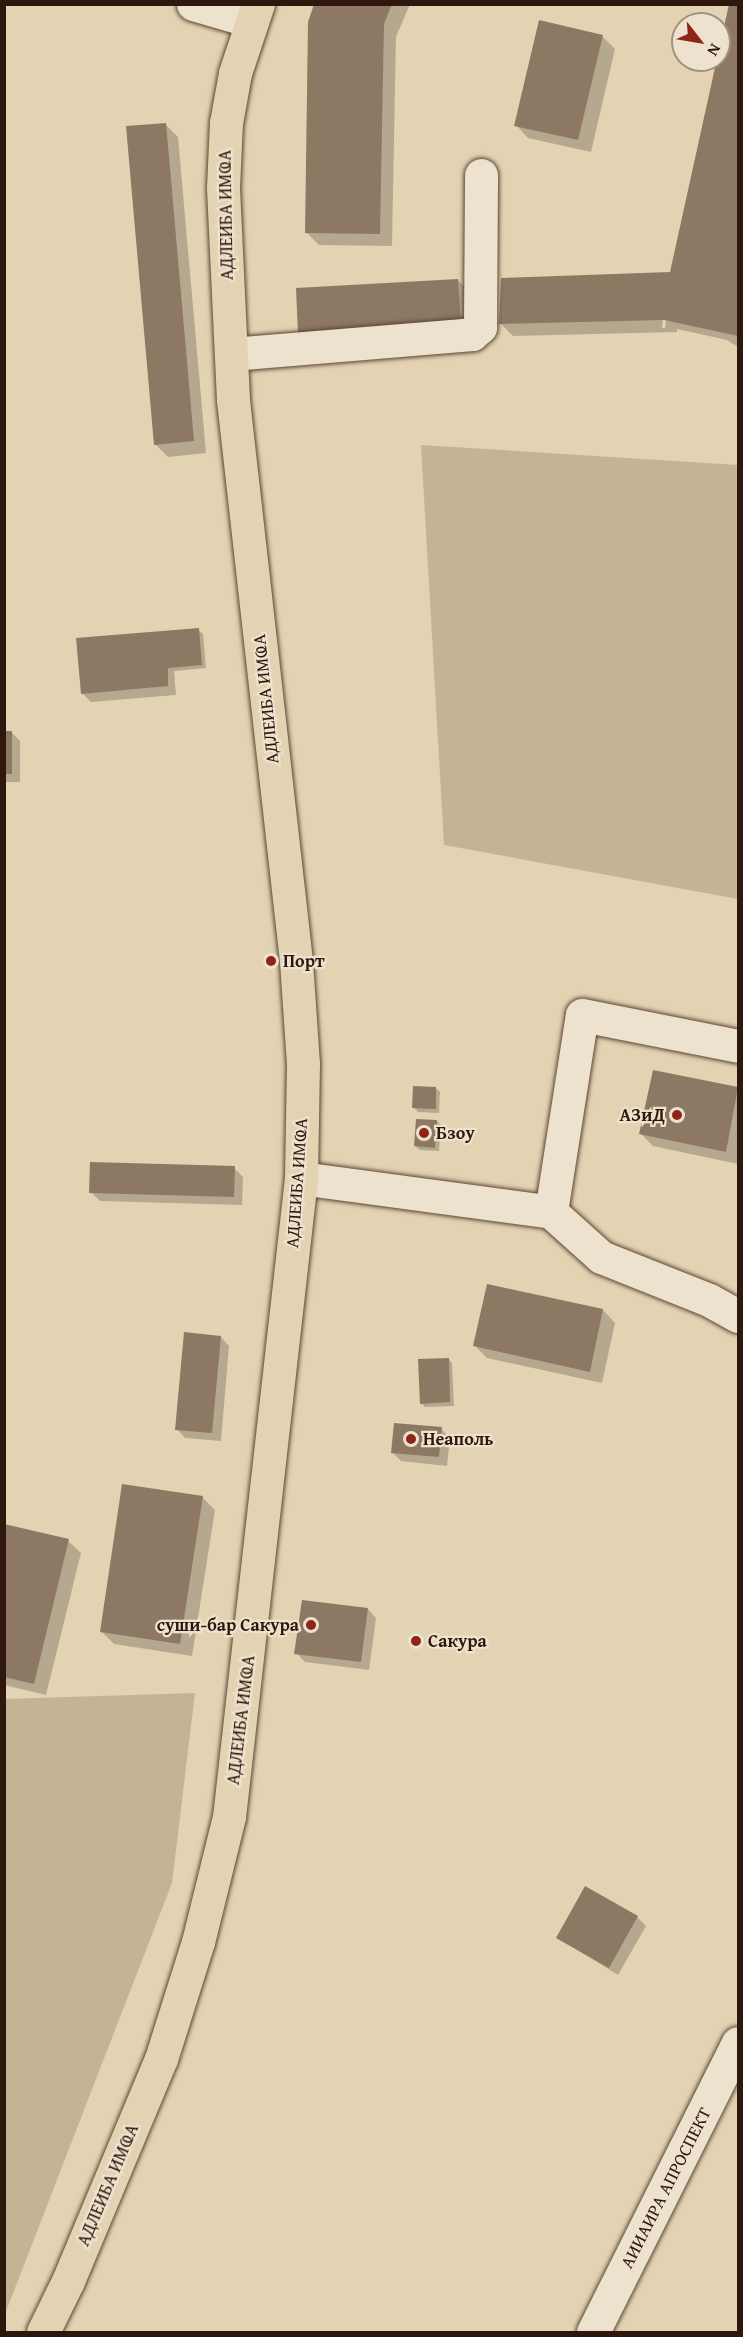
<!DOCTYPE html>
<html>
<head>
<meta charset="utf-8">
<style>
	body { margin:0 }
	#map { position:relative; width:743px; height:2337px; overflow:hidden; background:#e3d3b2; font-family:"Gentium Book Plus",serif }
	div>[style] { position:absolute }
	[style*='--x'] { left:calc(var(--x)*1px); top:calc(var(--y)*1px); width:calc(var(--w)*1px); rotate:calc(var(--a)*1deg) }
	.green>* { inset:0; background:#c5b396 }
	.shadow>* { inset:0; background:#0003 }
	.building>* { inset:0; background:#8d7963 }
	.roads { filter:drop-shadow(0 0 2px #5d4636) drop-shadow(0 0 2px #5d4636) }
	.minor>* { height:33px; margin:-16.5px; padding:0 16.5px; transform-origin:16.5px; border-radius:16.5px; background:#ede2cd }
	.major>* { height:33px; margin:-16.5px; padding:0 16.5px; transform-origin:16.5px; border-radius:16.5px; background:#e3d3b2 }
	.dots>* { width:16px; height:16px; translate:-50% -50%; box-sizing:border-box; border:3px solid #ede2cd; border-radius:50% }
	span { translate:-50% -50%; white-space:nowrap; text-align:center; line-height:1.15; -webkit-text-stroke:4.5px #ede2cd; paint-order:stroke }
	.street-label { font-size:18px; color:#30170d }
	.poi-label { font-size:18px; color:#30170d; font-weight:700 }
	.left { translate:0 -50%; text-align:left }
	.right { translate:-100% -50%; text-align:right }
	.frame { position:absolute; inset:0; border:6px solid #30170d; pointer-events:none }
	.north { position:absolute; left:671px; top:12px; width:60px; height:60px; box-sizing:border-box; background:#ede2cd; border:2px solid #a19180; border-radius:50%; rotate:121deg; font-size:16px; font-weight:700; line-height:24px; text-align:center; color:#30170d }
	.north::after { content:''; display:block; margin:auto; width:21px; height:27px; background:#8f2418; clip-path:polygon(50% 0,100% 100%,50% 72%,0 100%) }
</style>
</head>
<body>
<div id="map">
	<div class="green">
		<div style="clip-path:polygon(421px 445px,738px 465px,738px 899px,444px 845px)"></div>
		<div style="clip-path:polygon(195px 1693px,172px 1883px,5px 2314px,5px 1699px)"></div>
	</div>
	<div class="shadow">
		<div style="clip-path:polygon(315px 4px,410px 4px,396px 37px,392px 246px,319px 245px,306px 232px)"></div>
		<div style="clip-path:polygon(evenodd,730px 4px,738px 4px,738px 347px,727px 340px,677px 329px,677px 332px,513px 336px,500px 323px,671px 273px,730px 4px,667px 284px,670px 284px,665px 328px,662px 328px,667px 284px)"></div>
		<div style="clip-path:polygon(602px 36px,615px 49px,591px 152px,528px 138px,516px 125px)"></div>
		<div style="clip-path:polygon(165px 124px,178px 137px,206px 453px,168px 457px,155px 444px)"></div>
		<div style="clip-path:polygon(458px 280px,470px 293px,473px 337px,312px 346px)"></div>
		<div style="clip-path:polygon(198px 630px,203px 634px,206px 668px,174px 671px,176px 695px,91px 702px,82px 693px)"></div>
		<div style="clip-path:polygon(4px 732px,11px 732px,20px 741px,20px 782px,4px 782px)"></div>
		<div style="clip-path:polygon(654px 1071px,738px 1089px,738px 1164px,653px 1146px,641px 1134px)"></div>
		<div style="clip-path:polygon(436px 1088px,440px 1092px,439px 1113px,418px 1112px,414px 1108px)"></div>
		<div style="clip-path:polygon(437px 1121px,441px 1125px,439px 1151px,420px 1150px,415px 1146px)"></div>
		<div style="clip-path:polygon(234px 1168px,243px 1177px,242px 1205px,100px 1201px,91px 1192px)"></div>
		<div style="clip-path:polygon(603px 1310px,615px 1323px,602px 1383px,487px 1358px,475px 1346px)"></div>
		<div style="clip-path:polygon(221px 1337px,229px 1346px,221px 1441px,185px 1438px,177px 1429px)"></div>
		<div style="clip-path:polygon(448px 1359px,452px 1363px,454px 1406px,425px 1407px,421px 1403px)"></div>
		<div style="clip-path:polygon(441px 1429px,450px 1438px,447px 1466px,401px 1461px,392px 1452px)"></div>
		<div style="clip-path:polygon(202px 1497px,215px 1510px,192px 1656px,114px 1644px,102px 1632px)"></div>
		<div style="clip-path:polygon(4px 1525px,68px 1541px,81px 1553px,46px 1695px,4px 1685px)"></div>
		<div style="clip-path:polygon(368px 1609px,376px 1618px,369px 1670px,305px 1662px,296px 1653px)"></div>
		<div style="clip-path:polygon(637px 1917px,646px 1926px,618px 1975px,558px 1938px)"></div>
	</div>
	<div class="building">
		<div style="clip-path:polygon(314px 4px,392px 4px,384px 24px,380px 234px,305px 233px,308px 22px)"></div>
		<div style="clip-path:polygon(729px 4px,738px 4px,738px 336px,664px 320px,499px 324px,501px 278px,670px 272px)"></div>
		<div style="clip-path:polygon(539px 20px,603px 35px,578px 140px,514px 126px)"></div>
		<div style="clip-path:polygon(166px 123px,194px 441px,154px 445px,126px 126px)"></div>
		<div style="clip-path:polygon(458px 279px,461px 325px,298px 334px,296px 288px)"></div>
		<div style="clip-path:polygon(199px 628px,202px 665px,168px 668px,168px 686px,81px 694px,76px 638px)"></div>
		<div style="clip-path:polygon(4px 731px,12px 731px,12px 774px,4px 774px)"></div>
		<div style="clip-path:polygon(653px 1070px,738px 1087px,726px 1152px,639px 1134px)"></div>
		<div style="clip-path:polygon(413px 1086px,436px 1087px,436px 1109px,412px 1108px)"></div>
		<div style="clip-path:polygon(416px 1119px,437px 1120px,435px 1148px,414px 1146px)"></div>
		<div style="clip-path:polygon(90px 1162px,235px 1166px,234px 1197px,89px 1193px)"></div>
		<div style="clip-path:polygon(487px 1284px,603px 1309px,590px 1372px,473px 1346px)"></div>
		<div style="clip-path:polygon(184px 1332px,221px 1336px,212px 1433px,175px 1430px)"></div>
		<div style="clip-path:polygon(449px 1358px,450px 1402px,420px 1404px,418px 1359px)"></div>
		<div style="clip-path:polygon(394px 1423px,442px 1427px,439px 1457px,391px 1453px)"></div>
		<div style="clip-path:polygon(122px 1484px,203px 1496px,180px 1644px,100px 1632px)"></div>
		<div style="clip-path:polygon(4px 1524px,69px 1539px,34px 1684px,4px 1677px)"></div>
		<div style="clip-path:polygon(302px 1600px,368px 1608px,361px 1662px,294px 1654px)"></div>
		<div style="clip-path:polygon(585px 1886px,638px 1916px,609px 1968px,556px 1938px)"></div>
	</div>
	<div class="roads">
		<div class="minor">
			<div style="--x:193;--y:4;--w:60;--a:16.3"></div>
			<div style="--x:231;--y:354;--w:242;--a:-4.7"></div>
			<div style="--x:472;--y:334;--w:11;--a:-41"></div>
			<div style="--x:480;--y:327;--w:152;--a:-89.6"></div>
			<div style="--x:301;--y:1178;--w:252;--a:7.7"></div>
			<div style="--x:551;--y:1212;--w:67;--a:42"></div>
			<div style="--x:601;--y:1257;--w:116;--a:21.7"></div>
			<div style="--x:709;--y:1300;--w:33;--a:29"></div>
			<div style="--x:551;--y:1212;--w:199;--a:-81.1"></div>
			<div style="--x:582;--y:1015;--w:159;--a:11.2"></div>
			<div style="--x:593;--y:2332;--w:323;--a:-63.4"></div>
		</div>
		<div class="major">
			<div style="--x:43;--y:2332;--w:57;--a:-63.9"></div>
			<div style="--x:68;--y:2281;--w:241;--a:-67.3"></div>
			<div style="--x:161;--y:2059;--w:123;--a:-72.5"></div>
			<div style="--x:198;--y:1942;--w:129;--a:-76.1"></div>
			<div style="--x:229;--y:1817;--w:643;--a:-83.57"></div>
			<div style="--x:301;--y:1178;--w:114;--a:-89"></div>
			<div style="--x:303;--y:1064;--w:103;--a:-93.9"></div>
			<div style="--x:296;--y:961;--w:565;--a:-96.41"></div>
			<div style="--x:233;--y:400;--w:212;--a:-92.7"></div>
			<div style="--x:223;--y:188;--w:65;--a:-87.4"></div>
			<div style="--x:226;--y:123;--w:51;--a:-79.8"></div>
			<div style="--x:235;--y:73;--w:73;--a:-71.6"></div>
		</div>
	</div>
	<div class="dots">
		<div style="left:271px;top:961px;background:#8f2418"></div>
		<div style="left:677px;top:1115px;background:#8f2418"></div>
		<div style="left:424px;top:1133px;background:#8f2418"></div>
		<div style="left:411px;top:1439px;background:#8f2418"></div>
		<div style="left:311px;top:1625px;background:#8f2418"></div>
		<div style="left:416px;top:1641px;background:#8f2418"></div>
	</div>
	<div class="street-label">
		<span style="left:226px;top:215px;rotate:-91deg">АДЛЕИБА ИМҨА</span>
		<span style="left:266px;top:699px;rotate:-96deg">АДЛЕИБА ИМҨА</span>
		<span style="left:297px;top:1183px;rotate:-86deg">АДЛЕИБА ИМҨА</span>
		<span style="left:241px;top:1720px;rotate:-83deg">АДЛЕИБА ИМҨА</span>
		<span style="left:108px;top:2185px;rotate:-67deg">АДЛЕИБА ИМҨА</span>
		<span style="left:666px;top:2188px;rotate:-63deg">АИИАИРА АПРОСПЕКТ</span>
	</div>
	<div class="poi-label">
		<span class="left" style="left:283px;top:961px">Порт</span>
		<span class="right" style="left:665px;top:1115px">АЗиД</span>
		<span class="left" style="left:436px;top:1133px">Бзоу</span>
		<span class="left" style="left:423px;top:1439px">Неаполь</span>
		<span class="right" style="left:299px;top:1625px">суши-бар Сакура</span>
		<span class="left" style="left:428px;top:1641px">Сакура</span>
	</div>
	<div class="frame"></div>
	<div class="north">N</div>
</div>
</body>
</html>
